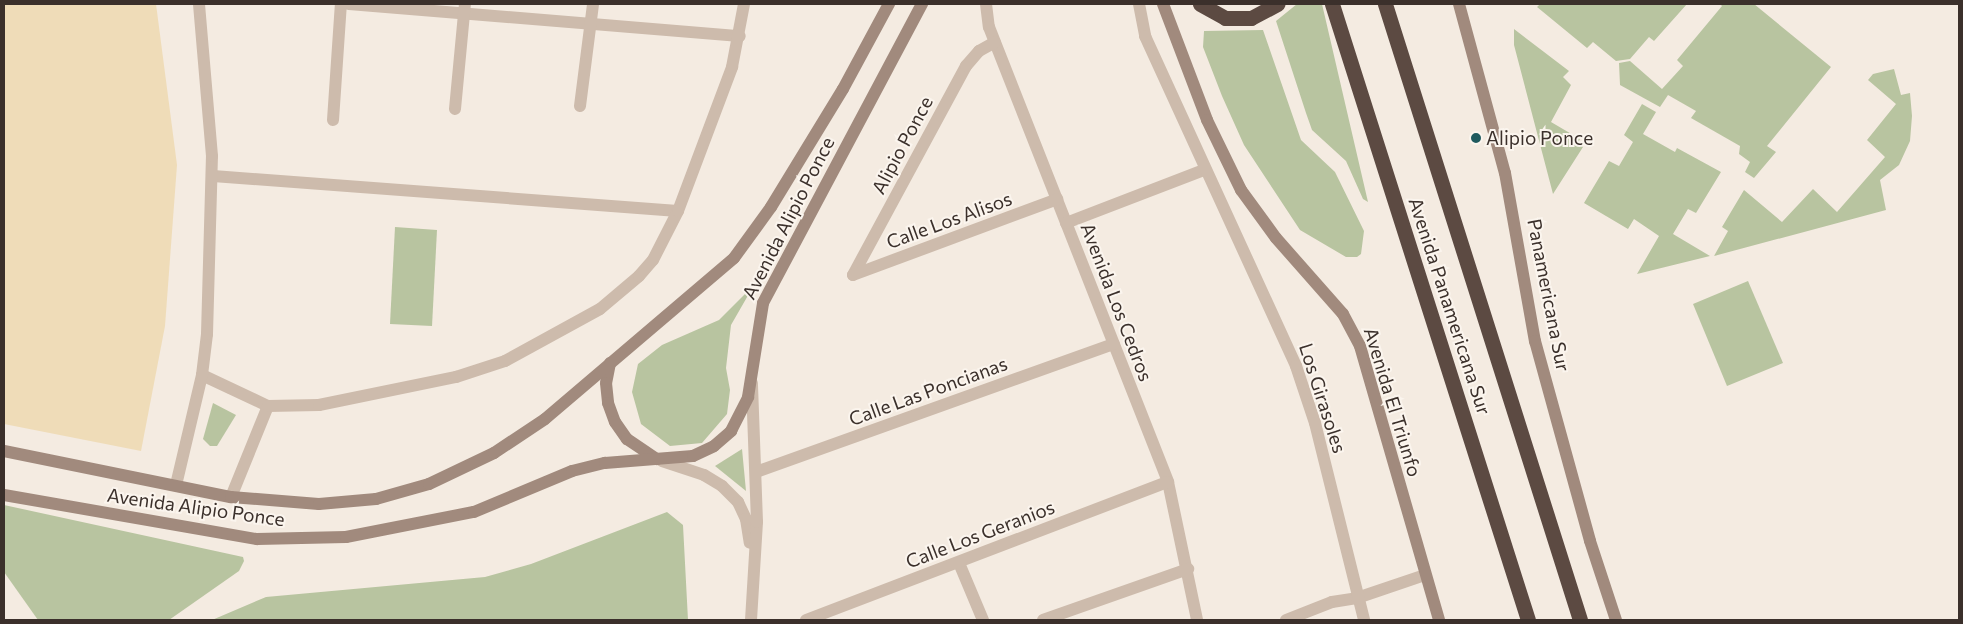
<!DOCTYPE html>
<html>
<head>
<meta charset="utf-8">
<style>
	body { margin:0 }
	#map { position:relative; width:1963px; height:624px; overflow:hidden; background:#f4ebe1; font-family:Commissioner,sans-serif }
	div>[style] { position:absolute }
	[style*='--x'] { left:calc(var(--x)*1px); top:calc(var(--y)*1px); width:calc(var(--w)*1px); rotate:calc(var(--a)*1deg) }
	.green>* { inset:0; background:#b8c4a0 }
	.sand>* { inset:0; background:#efdcb8 }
	.minor>* { height:12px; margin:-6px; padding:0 6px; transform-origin:6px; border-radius:6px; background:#cdbbac }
	.tertiary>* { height:12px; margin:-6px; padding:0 6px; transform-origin:6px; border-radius:6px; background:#cdbbac }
	.secondary>* { height:12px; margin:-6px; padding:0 6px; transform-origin:6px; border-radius:6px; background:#a18a7d }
	.motorway>* { height:15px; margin:-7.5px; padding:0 7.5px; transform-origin:7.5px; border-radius:7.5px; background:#5c4a42 }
	.dots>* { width:14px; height:14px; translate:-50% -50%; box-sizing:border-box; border:2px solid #fbf5ee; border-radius:50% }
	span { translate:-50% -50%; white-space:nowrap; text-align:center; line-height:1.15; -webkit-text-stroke:4px #fbf5ee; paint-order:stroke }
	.poi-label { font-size:19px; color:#3b302b }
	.left { translate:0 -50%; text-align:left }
	.street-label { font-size:19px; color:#3b302b }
	.frame { position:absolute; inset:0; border:5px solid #3b302b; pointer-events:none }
</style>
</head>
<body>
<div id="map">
	<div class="green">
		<div style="clip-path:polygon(1297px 4px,1322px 4px,1368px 202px,1363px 199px,1346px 161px,1312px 130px,1306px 113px,1276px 21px)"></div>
		<div style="clip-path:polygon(1540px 4px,1687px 4px,1654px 41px,1649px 37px,1630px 59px,1616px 61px,1593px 42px,1587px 48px,1537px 7px)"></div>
		<div style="clip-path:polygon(1720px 4px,1754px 4px,1831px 67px,1767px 146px,1776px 152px,1754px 178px,1745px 172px,1750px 162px,1739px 154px,1740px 146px,1691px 118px,1696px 111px,1668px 95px,1660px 107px,1620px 85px,1619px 63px,1630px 61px,1662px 89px,1683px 66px,1677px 60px,1722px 6px)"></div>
		<div style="clip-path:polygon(1514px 29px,1569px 71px,1563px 77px,1571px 85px,1551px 122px,1580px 139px,1578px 143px,1583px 147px,1553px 194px,1514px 45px)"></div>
		<div style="clip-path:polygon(1263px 30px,1301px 140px,1335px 172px,1364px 231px,1361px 254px,1357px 257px,1346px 257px,1300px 230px,1244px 145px,1222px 96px,1203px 47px,1204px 31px)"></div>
		<div style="clip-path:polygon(1894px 69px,1901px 95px,1910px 93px,1912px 116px,1910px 141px,1899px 165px,1880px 180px,1886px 210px,1714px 256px,1728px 231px,1722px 227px,1744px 190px,1782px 222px,1813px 189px,1837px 212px,1885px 157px,1867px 140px,1896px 104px,1868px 80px,1873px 74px)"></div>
		<div style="clip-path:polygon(1642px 104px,1656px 112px,1643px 134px,1675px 152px,1677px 148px,1721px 172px,1696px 213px,1688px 209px,1673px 234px,1710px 256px,1637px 274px,1659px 236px,1634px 219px,1628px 229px,1584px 203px,1609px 161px,1619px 166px,1633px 142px,1624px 135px)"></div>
		<div style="clip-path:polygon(395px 227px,437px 230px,432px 326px,390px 324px)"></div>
		<div style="clip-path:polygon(1748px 281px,1783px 363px,1727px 386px,1693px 304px)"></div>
		<div style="clip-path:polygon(754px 285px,731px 325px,726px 368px,730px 390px,727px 414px,702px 443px,670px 446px,641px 424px,632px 392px,638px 364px,662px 345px,719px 320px)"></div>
		<div style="clip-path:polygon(213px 403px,236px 415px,217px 446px,210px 446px,203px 439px)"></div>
		<div style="clip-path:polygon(742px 449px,746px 491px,715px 466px)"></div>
		<div style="clip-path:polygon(4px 505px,243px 557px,244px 561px,239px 571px,169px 620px,38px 620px,4px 572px)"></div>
		<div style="clip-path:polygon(667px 512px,683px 525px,688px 620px,212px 620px,266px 597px,485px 577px,531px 564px)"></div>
	</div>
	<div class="sand">
		<div style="clip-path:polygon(4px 4px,156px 4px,177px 165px,165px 326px,141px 451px,4px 424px)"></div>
	</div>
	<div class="minor">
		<div style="--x:349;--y:4;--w:392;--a:4.7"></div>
		<div style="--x:986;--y:4;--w:23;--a:83"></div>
		<div style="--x:989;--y:27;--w:489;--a:68.5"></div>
		<div style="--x:1168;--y:482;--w:141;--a:78.1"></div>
		<div style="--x:580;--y:106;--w:103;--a:-82.7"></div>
		<div style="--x:455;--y:109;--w:105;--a:-84.6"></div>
		<div style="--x:333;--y:120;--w:116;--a:-86.1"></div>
		<div style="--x:213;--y:176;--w:466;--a:4.3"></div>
		<div style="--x:1066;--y:223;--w:148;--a:-21"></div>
		<div style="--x:853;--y:275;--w:238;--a:-61.6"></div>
		<div style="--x:966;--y:66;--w:20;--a:-49"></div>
		<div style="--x:979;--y:51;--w:18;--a:-29"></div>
		<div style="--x:853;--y:275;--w:218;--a:-20.4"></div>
		<div style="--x:202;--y:375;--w:73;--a:25.2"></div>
		<div style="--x:756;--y:472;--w:380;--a:-19.7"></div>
		<div style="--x:176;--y:485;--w:113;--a:-76.7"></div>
		<div style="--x:202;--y:375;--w:41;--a:-83"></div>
		<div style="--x:207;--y:334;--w:178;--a:-88.4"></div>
		<div style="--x:212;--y:156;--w:153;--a:-94.9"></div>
		<div style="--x:231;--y:497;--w:98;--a:-67.9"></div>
		<div style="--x:268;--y:406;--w:51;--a:-1.1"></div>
		<div style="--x:319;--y:405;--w:140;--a:-11.6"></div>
		<div style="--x:456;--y:377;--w:52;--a:-18.1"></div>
		<div style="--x:505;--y:361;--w:108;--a:-28.7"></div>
		<div style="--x:600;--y:309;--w:51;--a:-40.2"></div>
		<div style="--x:639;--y:276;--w:21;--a:-49"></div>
		<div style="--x:653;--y:260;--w:55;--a:-63"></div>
		<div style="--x:678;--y:211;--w:154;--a:-69.4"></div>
		<div style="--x:732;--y:67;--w:64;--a:-79.2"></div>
		<div style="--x:959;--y:563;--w:62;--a:67.2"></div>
		<div style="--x:806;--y:620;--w:387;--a:-20.9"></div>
		<div style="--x:1043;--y:620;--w:154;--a:-19.4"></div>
		<div style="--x:1286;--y:620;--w:49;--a:-21.4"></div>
		<div style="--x:1332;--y:602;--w:25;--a:-9"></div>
		<div style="--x:1357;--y:598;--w:72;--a:-18.7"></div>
	</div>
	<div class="tertiary">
		<div style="--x:1139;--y:4;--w:33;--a:79"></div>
		<div style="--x:1145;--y:36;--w:363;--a:65.4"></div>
		<div style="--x:1296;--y:366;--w:60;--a:71.6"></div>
		<div style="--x:1315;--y:423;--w:203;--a:76"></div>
		<div style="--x:662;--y:461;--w:44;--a:18.4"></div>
		<div style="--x:704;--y:475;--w:21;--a:31"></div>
		<div style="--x:722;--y:486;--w:23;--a:45"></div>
		<div style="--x:738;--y:502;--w:19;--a:65"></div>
		<div style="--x:746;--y:519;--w:24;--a:81"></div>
		<div style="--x:751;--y:620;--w:98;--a:-86.5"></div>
		<div style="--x:757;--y:522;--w:139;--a:-92.1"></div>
	</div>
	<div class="secondary">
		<div style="--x:1163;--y:4;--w:124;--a:69.2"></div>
		<div style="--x:1207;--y:120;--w:78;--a:64.1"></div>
		<div style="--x:1241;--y:190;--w:59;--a:53.9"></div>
		<div style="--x:1276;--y:238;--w:101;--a:48.6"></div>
		<div style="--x:1343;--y:314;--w:36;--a:62"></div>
		<div style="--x:1360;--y:346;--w:285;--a:73.9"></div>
		<div style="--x:1459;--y:4;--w:175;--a:74.8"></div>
		<div style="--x:1505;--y:173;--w:171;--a:79.9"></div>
		<div style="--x:1535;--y:341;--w:207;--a:74.6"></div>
		<div style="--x:1590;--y:541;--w:83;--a:71.8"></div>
		<div style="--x:610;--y:363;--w:20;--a:101"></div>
		<div style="--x:606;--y:383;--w:20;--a:84"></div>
		<div style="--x:608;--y:403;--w:20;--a:70"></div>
		<div style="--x:615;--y:422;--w:21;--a:55"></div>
		<div style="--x:627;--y:439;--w:36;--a:34"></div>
		<div style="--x:4;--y:451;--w:232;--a:11.5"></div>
		<div style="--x:231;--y:497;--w:88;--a:4.5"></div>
		<div style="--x:319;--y:504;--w:57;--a:-5"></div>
		<div style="--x:376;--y:499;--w:55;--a:-15.8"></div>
		<div style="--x:429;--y:484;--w:72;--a:-25.5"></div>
		<div style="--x:494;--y:453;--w:61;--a:-33.7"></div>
		<div style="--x:545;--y:419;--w:248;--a:-40.4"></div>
		<div style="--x:734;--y:258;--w:63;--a:-54"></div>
		<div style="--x:771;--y:207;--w:138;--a:-58.6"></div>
		<div style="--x:843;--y:89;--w:97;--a:-61.6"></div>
		<div style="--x:4;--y:495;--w:257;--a:9.9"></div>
		<div style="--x:257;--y:539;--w:89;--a:-1.3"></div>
		<div style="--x:346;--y:537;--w:130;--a:-11.1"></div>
		<div style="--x:474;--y:512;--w:106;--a:-22.7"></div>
		<div style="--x:572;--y:471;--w:34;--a:-14"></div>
		<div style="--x:605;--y:463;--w:88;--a:-4.5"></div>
		<div style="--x:693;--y:456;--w:23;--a:-25"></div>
		<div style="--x:714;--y:446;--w:23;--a:-41"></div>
		<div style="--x:731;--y:431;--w:38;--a:-63"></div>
		<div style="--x:748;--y:397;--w:95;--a:-80.9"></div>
		<div style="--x:763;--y:303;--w:339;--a:-62"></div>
	</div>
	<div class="motorway">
		<div style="--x:1200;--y:4;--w:29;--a:29"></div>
		<div style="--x:1225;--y:18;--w:26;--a:0"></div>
		<div style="--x:1251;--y:18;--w:30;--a:-28"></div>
		<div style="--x:1332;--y:4;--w:646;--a:72.35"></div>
		<div style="--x:1385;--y:4;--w:646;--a:72.43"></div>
	</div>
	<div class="dots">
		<div style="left:1476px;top:138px;background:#1f5a5e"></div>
	</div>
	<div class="poi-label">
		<span class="left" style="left:1486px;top:138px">Alipio Ponce</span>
	</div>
	<div class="street-label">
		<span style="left:902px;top:145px;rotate:-62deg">Alipio Ponce</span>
		<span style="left:788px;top:218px;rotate:-63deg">Avenida Alipio Ponce</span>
		<span style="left:949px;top:220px;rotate:-20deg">Calle Los Alisos</span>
		<span style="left:1549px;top:295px;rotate:79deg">Panamericana Sur</span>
		<span style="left:1117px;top:302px;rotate:69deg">Avenida Los Cedros</span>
		<span style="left:1450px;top:306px;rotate:72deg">Avenida Panamericana Sur</span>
		<span style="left:928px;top:391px;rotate:-20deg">Calle Las Poncianas</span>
		<span style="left:1323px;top:398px;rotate:72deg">Los Girasoles</span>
		<span style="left:1393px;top:402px;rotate:73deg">Avenida El Triunfo</span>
		<span style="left:196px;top:507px;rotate:8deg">Avenida Alipio Ponce</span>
		<span style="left:980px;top:534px;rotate:-21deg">Calle Los Geranios</span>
	</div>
	<div class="frame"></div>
</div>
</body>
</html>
